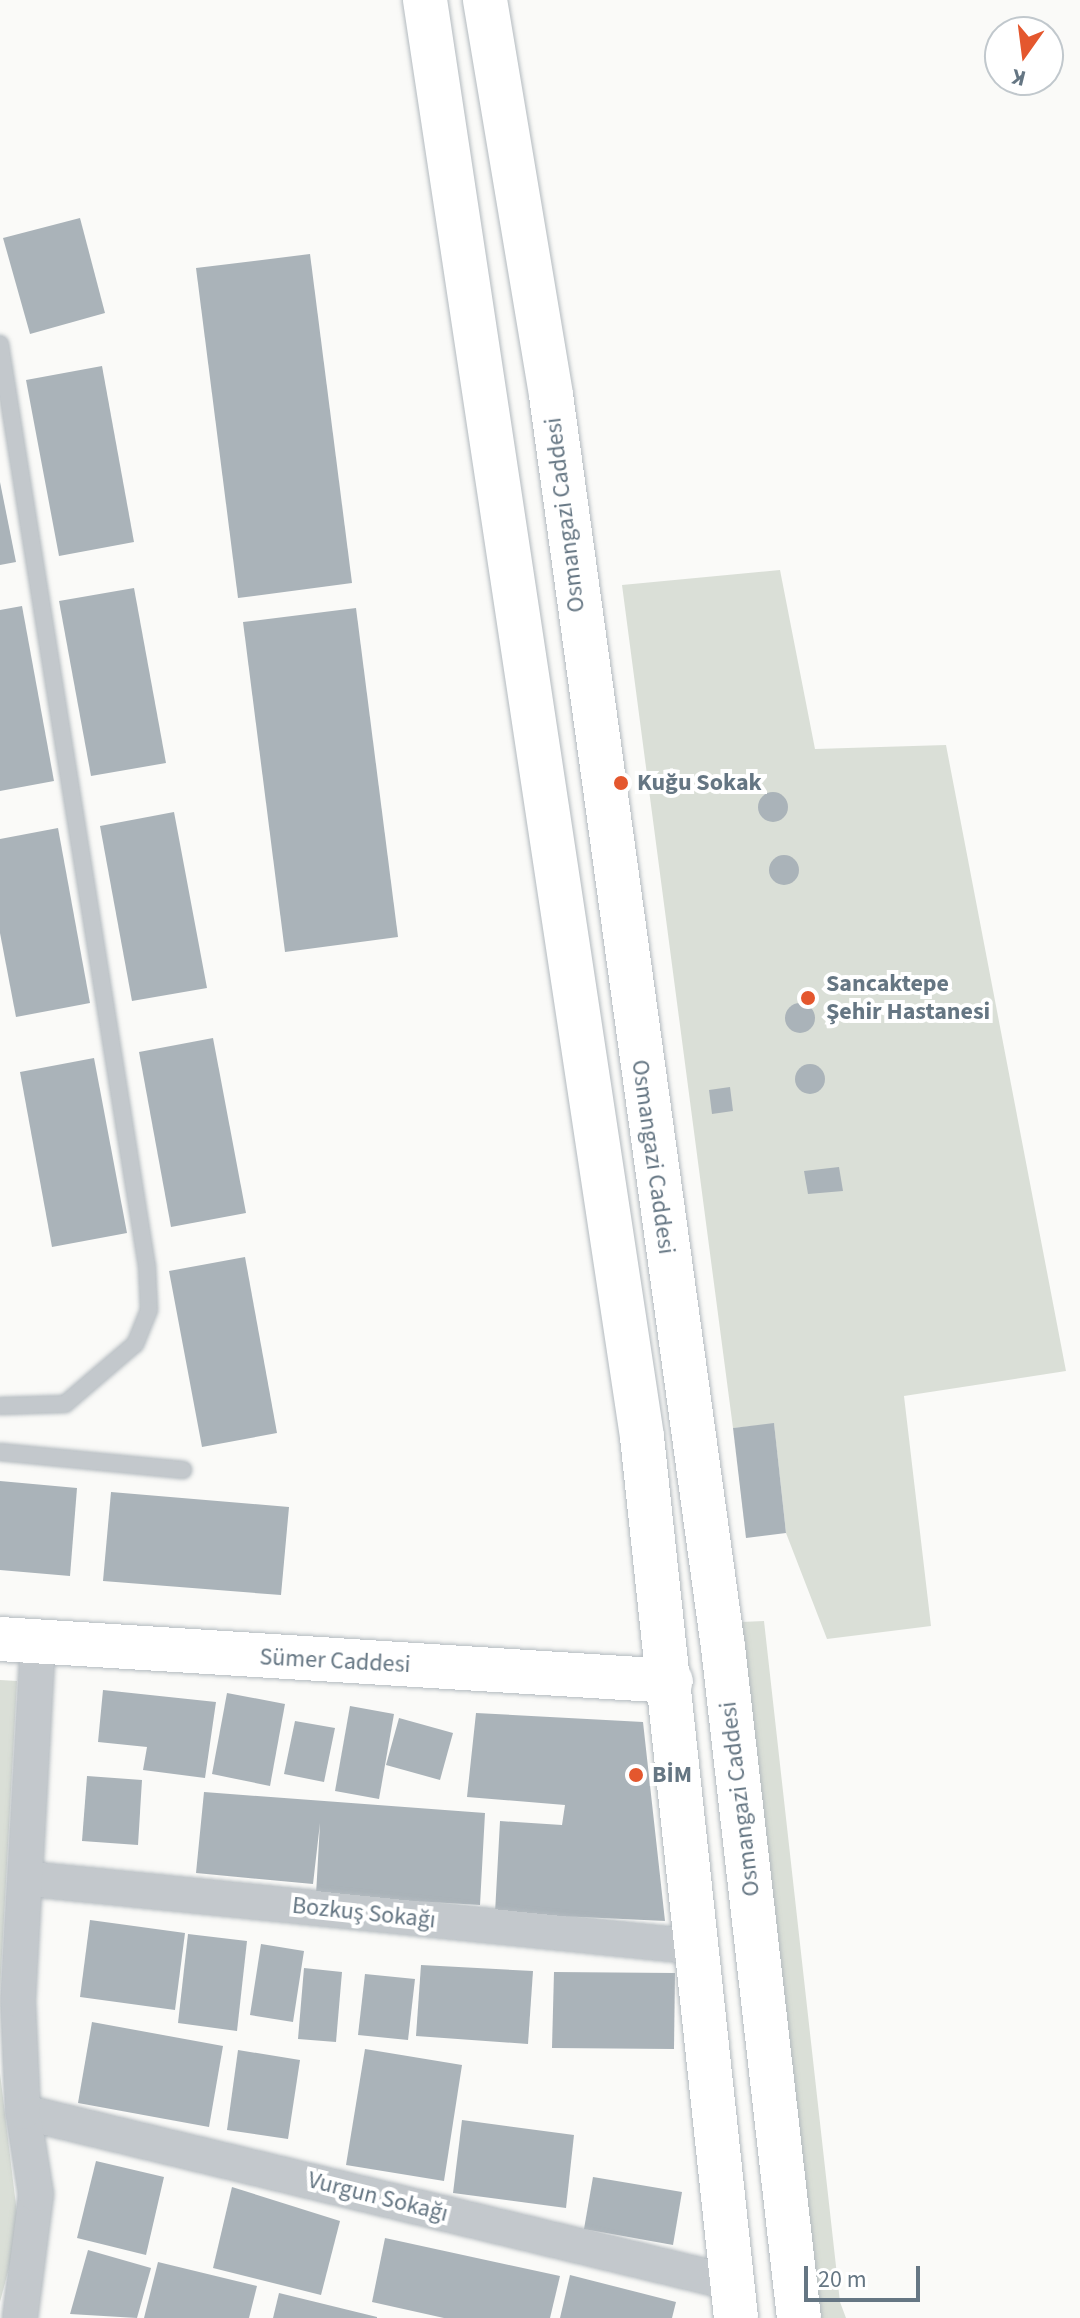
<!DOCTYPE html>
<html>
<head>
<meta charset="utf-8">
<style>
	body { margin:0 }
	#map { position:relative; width:1080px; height:2318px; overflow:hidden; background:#fafaf8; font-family:"Source Sans 3",sans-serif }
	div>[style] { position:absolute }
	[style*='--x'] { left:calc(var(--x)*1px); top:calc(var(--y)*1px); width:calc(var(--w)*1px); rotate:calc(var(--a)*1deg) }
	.green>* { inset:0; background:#dadfd7 }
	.building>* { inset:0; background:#aab3b9 }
	.round { border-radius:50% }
	.roads { filter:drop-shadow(0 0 2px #b3babf) drop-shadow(0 0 2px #b3babf) }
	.lane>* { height:16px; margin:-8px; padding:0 8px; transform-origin:8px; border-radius:8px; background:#c3c8cc }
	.street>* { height:34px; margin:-17px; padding:0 17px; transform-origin:17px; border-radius:17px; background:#c3c8cc }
	.secondary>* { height:44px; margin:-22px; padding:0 22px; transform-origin:22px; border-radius:22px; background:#fff }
	.primary>* { height:44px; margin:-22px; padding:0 22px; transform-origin:22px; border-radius:22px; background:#fff }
	.dots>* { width:22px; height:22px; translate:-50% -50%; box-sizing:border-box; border:4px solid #fff; border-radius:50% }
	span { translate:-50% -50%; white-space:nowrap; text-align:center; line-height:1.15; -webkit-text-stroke:8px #fff; paint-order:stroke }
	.street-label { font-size:24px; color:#657683 }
	.poi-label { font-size:24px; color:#657683; font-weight:700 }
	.left { translate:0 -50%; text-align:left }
	.north { position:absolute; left:984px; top:16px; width:80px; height:80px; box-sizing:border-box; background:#fff; border:2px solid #c1c8cd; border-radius:50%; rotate:194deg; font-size:22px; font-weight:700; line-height:32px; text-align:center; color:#657683 }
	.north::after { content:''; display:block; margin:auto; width:28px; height:36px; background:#e4572e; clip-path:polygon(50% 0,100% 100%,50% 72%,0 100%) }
	.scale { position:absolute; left:804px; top:2266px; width:116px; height:36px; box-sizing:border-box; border:4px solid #657683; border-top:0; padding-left:10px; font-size:24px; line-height:28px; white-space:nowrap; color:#657683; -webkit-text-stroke:6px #fff; paint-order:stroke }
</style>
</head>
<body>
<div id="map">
	<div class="green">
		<div style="clip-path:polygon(780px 570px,815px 749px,946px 745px,1066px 1371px,904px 1396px,931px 1626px,827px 1639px,786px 1533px,774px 1424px,733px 1428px,622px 585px)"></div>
		<div style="clip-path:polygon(764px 1621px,840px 2302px,846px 2318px,821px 2318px,818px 2297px,741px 1622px)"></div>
		<div style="clip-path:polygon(0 1680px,17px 1681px,0 1990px)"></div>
		<div style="clip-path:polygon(0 2073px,19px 2230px,0 2302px)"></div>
	</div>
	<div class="building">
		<div style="clip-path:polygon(80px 218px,105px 313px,30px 334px,3px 238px)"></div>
		<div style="clip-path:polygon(310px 254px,352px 583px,238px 598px,196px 268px)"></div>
		<div style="clip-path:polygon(102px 366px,134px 542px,59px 556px,26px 380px)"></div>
		<div style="clip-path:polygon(0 482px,16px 562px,0 565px)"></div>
		<div style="clip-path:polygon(134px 588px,166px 763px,91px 776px,59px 601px)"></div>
		<div style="clip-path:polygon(22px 606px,54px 781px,0 791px,0 610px)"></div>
		<div style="clip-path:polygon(356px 608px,398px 937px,285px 952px,243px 622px)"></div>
		<div class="round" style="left:758px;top:792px;width:30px;height:30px"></div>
		<div style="clip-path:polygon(174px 812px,207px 988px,132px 1001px,100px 826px)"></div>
		<div style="clip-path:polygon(58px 828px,90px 1003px,16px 1017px,0 933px,0 839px)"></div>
		<div class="round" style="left:769px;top:855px;width:30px;height:30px"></div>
		<div class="round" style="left:785px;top:1003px;width:30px;height:30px"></div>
		<div style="clip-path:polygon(213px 1038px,246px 1213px,171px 1227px,139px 1052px)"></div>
		<div style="clip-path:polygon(94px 1058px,127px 1233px,52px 1247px,20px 1072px)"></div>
		<div class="round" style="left:795px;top:1064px;width:30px;height:30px"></div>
		<div style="clip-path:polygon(730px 1087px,733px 1111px,712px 1114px,709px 1090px)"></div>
		<div style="clip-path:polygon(839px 1167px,843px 1191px,808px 1194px,804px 1171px)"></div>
		<div style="clip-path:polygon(245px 1257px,277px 1433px,202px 1447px,169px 1271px)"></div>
		<div style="clip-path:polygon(774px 1423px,786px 1533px,746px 1538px,733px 1428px)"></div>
		<div style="clip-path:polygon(0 1481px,77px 1488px,70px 1576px,0 1570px)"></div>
		<div style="clip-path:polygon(111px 1492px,289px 1507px,281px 1595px,103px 1581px)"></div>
		<div style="clip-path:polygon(103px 1690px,216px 1702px,205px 1778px,143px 1770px,147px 1747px,98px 1742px)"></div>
		<div style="clip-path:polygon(227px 1693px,285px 1704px,270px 1786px,212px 1774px)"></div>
		<div style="clip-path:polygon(350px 1706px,394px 1714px,379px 1799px,335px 1791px)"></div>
		<div style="clip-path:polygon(476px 1713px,643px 1722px,665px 1921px,495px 1913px,500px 1821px,562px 1825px,565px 1805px,467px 1797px)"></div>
		<div style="clip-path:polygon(399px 1718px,453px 1733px,440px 1780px,386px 1765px)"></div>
		<div style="clip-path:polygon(295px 1721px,335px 1728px,324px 1782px,284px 1774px)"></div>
		<div style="clip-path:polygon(87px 1776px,142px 1780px,138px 1845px,82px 1841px)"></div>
		<div style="clip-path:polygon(204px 1792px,485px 1813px,480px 1905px,316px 1895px,320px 1823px,313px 1884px,196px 1873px)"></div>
		<div style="clip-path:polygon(90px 1920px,185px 1933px,175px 2010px,80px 1997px)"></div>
		<div style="clip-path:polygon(188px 1934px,247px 1941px,237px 2031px,178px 2023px)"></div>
		<div style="clip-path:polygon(261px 1944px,304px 1951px,293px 2022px,250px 2015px)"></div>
		<div style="clip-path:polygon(421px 1965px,533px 1971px,528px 2044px,416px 2036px)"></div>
		<div style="clip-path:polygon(304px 1968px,342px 1972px,336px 2042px,298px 2039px)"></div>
		<div style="clip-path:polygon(554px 1972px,675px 1973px,674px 2049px,552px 2048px)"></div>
		<div style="clip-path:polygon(365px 1974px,415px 1979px,408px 2040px,358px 2035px)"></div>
		<div style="clip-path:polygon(92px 2022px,223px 2046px,209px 2127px,78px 2103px)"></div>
		<div style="clip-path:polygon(365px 2049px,462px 2065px,444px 2181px,346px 2165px)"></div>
		<div style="clip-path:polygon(238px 2050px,300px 2060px,288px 2139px,227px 2130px)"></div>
		<div style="clip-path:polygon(462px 2120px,574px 2135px,566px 2208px,453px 2193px)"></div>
		<div style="clip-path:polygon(96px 2161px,164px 2177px,146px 2255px,77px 2238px)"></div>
		<div style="clip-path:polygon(593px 2177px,682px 2192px,673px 2245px,584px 2229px)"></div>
		<div style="clip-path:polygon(232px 2187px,340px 2221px,321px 2295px,213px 2268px)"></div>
		<div style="clip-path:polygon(385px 2238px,560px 2276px,550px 2318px,444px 2318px,372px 2302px)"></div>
		<div style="clip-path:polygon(88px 2250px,151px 2268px,137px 2318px,70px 2314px)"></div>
		<div style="clip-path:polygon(158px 2262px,257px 2286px,249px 2318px,144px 2318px)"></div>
		<div style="clip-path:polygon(570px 2275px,676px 2302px,672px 2318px,560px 2318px)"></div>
		<div style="clip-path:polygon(279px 2293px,377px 2317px,377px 2318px,273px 2318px)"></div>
	</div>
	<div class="roads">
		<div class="lane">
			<div style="--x:0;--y:344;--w:935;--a:80.95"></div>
			<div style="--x:147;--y:1267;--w:43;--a:87.3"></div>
			<div style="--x:149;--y:1310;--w:37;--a:112"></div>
			<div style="--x:135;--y:1344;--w:92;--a:139.4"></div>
			<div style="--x:65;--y:1404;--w:65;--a:178.2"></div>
			<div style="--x:0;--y:1452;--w:184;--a:5.6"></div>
		</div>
		<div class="street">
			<div style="--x:30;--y:1879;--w:671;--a:5.81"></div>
			<div style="--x:23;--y:2112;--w:730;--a:13.54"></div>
			<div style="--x:20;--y:2318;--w:125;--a:-82.6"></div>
			<div style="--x:36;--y:2194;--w:83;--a:-99"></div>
			<div style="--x:23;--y:2112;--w:112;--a:-92.6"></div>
			<div style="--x:18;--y:2000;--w:357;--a:-86.8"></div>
		</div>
		<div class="secondary">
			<div style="--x:0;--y:1639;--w:672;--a:3.58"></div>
		</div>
		<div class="primary">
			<div style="--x:425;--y:0;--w:1453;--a:81.41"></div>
			<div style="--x:642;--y:1437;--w:886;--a:83.91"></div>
			<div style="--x:485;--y:0;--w:400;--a:80.5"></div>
			<div style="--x:551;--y:395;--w:1264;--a:82.18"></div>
			<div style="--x:723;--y:1647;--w:675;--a:83.54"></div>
		</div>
	</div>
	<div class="dots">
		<div style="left:621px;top:783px;background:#e4572e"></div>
		<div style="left:808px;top:998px;background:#e4572e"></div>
		<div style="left:636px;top:1775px;background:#e4572e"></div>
	</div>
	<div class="street-label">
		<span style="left:565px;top:515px;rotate:-97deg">Osmangazi Caddesi</span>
		<span style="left:653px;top:1157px;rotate:82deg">Osmangazi Caddesi</span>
		<span style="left:335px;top:1661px;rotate:3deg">Sümer Caddesi</span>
		<span style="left:740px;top:1799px;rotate:-97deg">Osmangazi Caddesi</span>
		<span style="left:364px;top:1913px;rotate:6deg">Bozkuş Sokağı</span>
		<span style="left:378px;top:2197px;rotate:14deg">Vurgun Sokağı</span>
	</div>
	<div class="poi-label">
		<span class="left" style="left:637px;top:783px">Kuğu Sokak</span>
		<span class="left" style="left:826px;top:998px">Sancaktepe<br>Şehir Hastanesi</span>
		<span class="left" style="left:652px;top:1775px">BİM</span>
	</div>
	<div class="north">K</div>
	<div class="scale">20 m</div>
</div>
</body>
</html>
